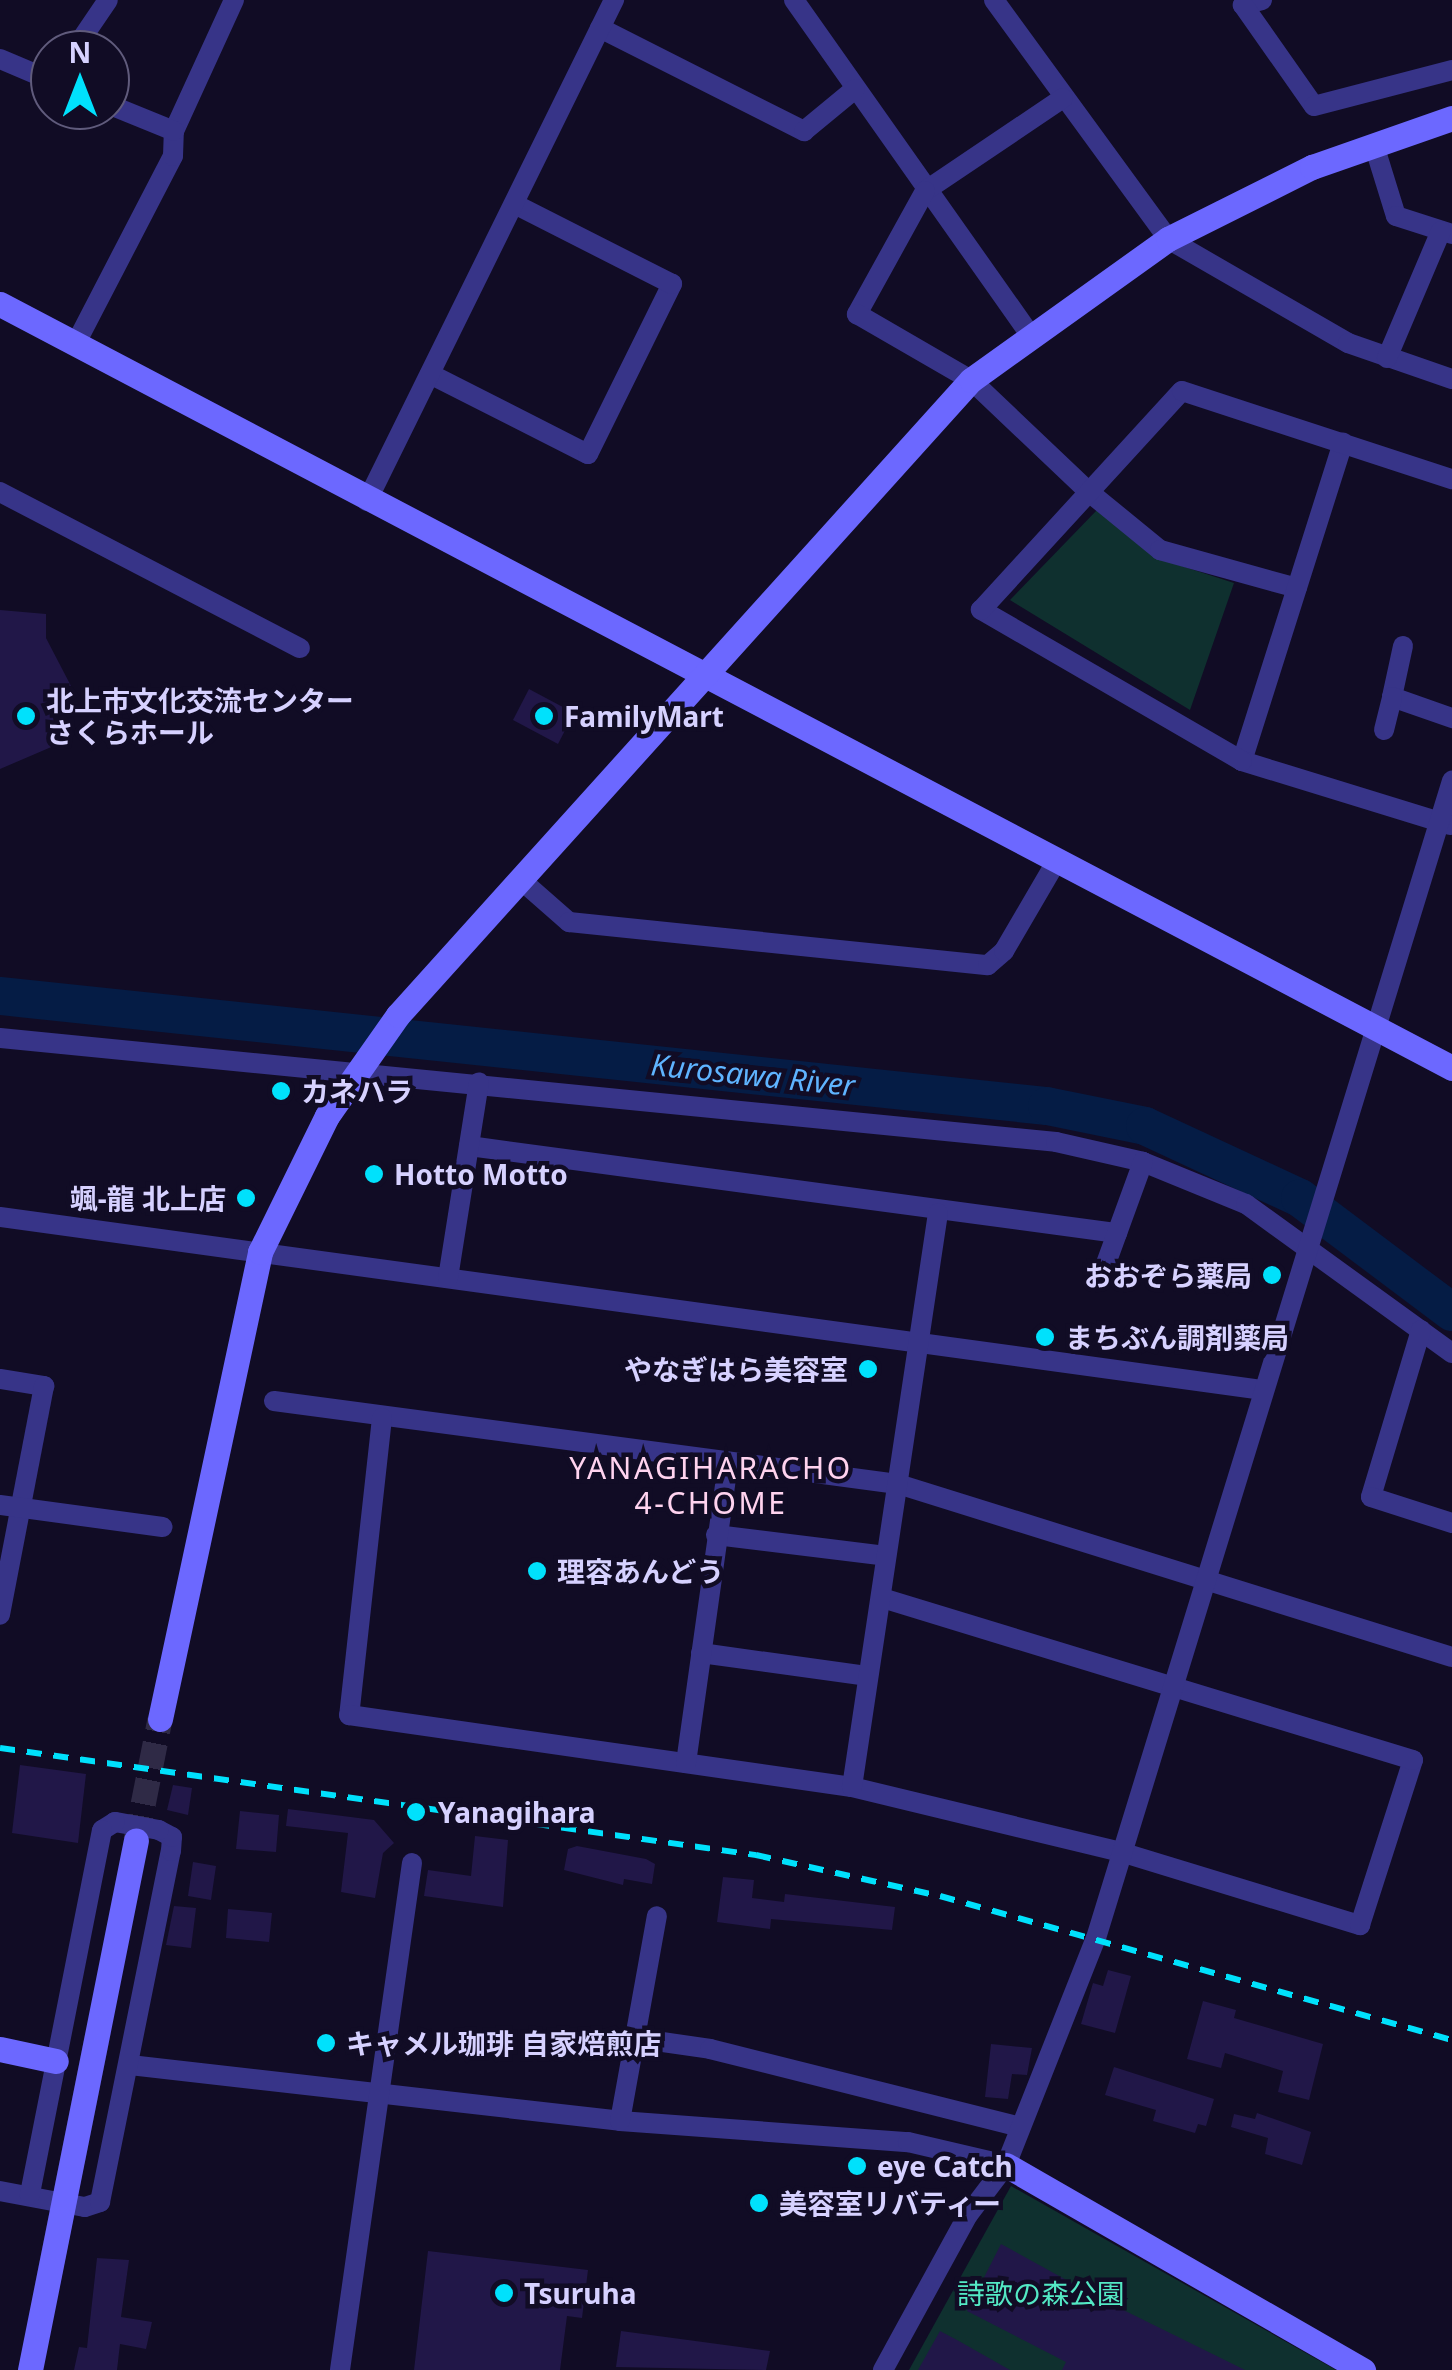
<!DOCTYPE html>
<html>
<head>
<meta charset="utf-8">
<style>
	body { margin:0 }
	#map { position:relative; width:1452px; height:2370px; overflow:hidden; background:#110c25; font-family:"Noto Sans","Noto Sans JP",sans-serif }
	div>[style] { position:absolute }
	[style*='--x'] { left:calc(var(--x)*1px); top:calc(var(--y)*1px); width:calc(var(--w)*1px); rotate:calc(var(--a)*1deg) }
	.green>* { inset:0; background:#0f302f }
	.river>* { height:38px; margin:-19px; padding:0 19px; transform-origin:19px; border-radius:19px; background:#051c45 }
	.building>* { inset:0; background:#211748 }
	.secondary-tunnel>* { height:25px; margin-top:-12.5px; transform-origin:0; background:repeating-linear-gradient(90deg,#2f2a46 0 25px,transparent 0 37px) }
	.street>* { height:20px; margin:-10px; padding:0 10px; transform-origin:10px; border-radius:10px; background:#373488 }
	.secondary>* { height:25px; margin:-12.5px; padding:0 12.5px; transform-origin:12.5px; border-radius:12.5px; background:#6c68ff }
	.rail>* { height:6px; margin-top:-3px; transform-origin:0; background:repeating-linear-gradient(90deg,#00e1fc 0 15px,transparent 0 27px) }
	.dots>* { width:28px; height:28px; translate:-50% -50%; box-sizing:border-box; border:5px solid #110c25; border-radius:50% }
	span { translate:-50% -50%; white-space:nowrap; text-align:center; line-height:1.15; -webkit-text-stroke:9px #110c25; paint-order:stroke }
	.poi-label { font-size:28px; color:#d6d1ff; font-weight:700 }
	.left { translate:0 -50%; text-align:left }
	.right { translate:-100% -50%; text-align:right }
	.park-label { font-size:28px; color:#53e9c4 }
	.water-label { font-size:30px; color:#5fb4ff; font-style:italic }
	.neighbourhood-label { font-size:30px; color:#ffd3ef; letter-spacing:2.5px }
	.north { position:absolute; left:30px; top:30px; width:100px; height:100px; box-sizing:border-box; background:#110c25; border:2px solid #605b7c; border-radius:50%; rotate:0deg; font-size:28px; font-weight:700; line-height:40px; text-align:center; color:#d6d1ff }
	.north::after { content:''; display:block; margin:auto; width:35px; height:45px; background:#00e1fc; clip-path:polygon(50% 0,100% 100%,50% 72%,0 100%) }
</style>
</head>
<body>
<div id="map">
	<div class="green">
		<div style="clip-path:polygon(1097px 510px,1157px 558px,1234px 583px,1190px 710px,1010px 600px)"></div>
		<div style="clip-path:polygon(1011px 2186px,1336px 2370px,909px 2370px)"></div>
	</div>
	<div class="river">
		<div style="--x:0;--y:996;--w:1053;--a:6"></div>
		<div style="--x:1047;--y:1106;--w:100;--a:11.5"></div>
		<div style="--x:1145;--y:1126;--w:171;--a:24.9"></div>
		<div style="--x:1300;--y:1198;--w:190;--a:36.9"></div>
	</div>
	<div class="building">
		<div style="clip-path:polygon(0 610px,46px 614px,46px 638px,71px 686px,50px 686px,56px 745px,0 769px)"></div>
		<div style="clip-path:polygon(529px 689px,574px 713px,558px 744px,513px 720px)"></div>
		<div style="clip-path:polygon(20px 1765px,86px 1774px,78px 1843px,12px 1833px)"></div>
		<div style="clip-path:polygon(173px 1785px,192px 1788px,188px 1815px,167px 1810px)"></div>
		<div style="clip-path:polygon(288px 1809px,374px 1820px,394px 1843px,383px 1853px,375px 1898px,341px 1892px,348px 1833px,286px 1826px)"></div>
		<div style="clip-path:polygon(240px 1811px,279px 1815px,276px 1852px,236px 1849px)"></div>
		<div style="clip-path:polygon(475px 1836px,508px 1840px,503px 1907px,424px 1896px,428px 1870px,471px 1876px)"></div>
		<div style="clip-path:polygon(577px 1846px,646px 1859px,655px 1864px,652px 1884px,624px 1879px,623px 1885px,564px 1870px,568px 1849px)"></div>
		<div style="clip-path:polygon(193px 1862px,216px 1866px,211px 1900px,188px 1896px)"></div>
		<div style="clip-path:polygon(723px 1877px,754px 1880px,752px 1898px,784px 1902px,785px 1894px,895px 1907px,892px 1930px,771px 1919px,770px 1929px,717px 1922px)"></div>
		<div style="clip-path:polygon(174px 1906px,196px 1908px,191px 1948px,166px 1945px)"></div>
		<div style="clip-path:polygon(228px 1909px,272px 1913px,269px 1942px,226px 1938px)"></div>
		<div style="clip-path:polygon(1108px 1970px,1131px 1976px,1115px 2033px,1081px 2024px,1093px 1983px,1103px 1986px)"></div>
		<div style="clip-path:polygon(1203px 2001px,1236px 2010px,1234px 2018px,1323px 2044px,1309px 2100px,1278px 2092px,1283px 2071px,1225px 2053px,1221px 2068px,1187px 2059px)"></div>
		<div style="clip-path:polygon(991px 2044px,1032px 2048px,1027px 2075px,1012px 2074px,1008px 2099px,985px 2097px)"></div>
		<div style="clip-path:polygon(1114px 2067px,1214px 2099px,1206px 2126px,1198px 2124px,1195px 2133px,1153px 2121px,1156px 2110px,1105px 2095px)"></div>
		<div style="clip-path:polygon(1257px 2113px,1311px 2132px,1302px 2165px,1265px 2154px,1268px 2138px,1231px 2127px,1234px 2114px,1255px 2119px)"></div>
		<div style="clip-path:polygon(1001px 2244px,1099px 2298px,1245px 2370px,1062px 2370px,1066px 2362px,967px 2311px)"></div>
		<div style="clip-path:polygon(428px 2251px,588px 2270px,582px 2318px,567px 2316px,560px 2370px,414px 2370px)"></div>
		<div style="clip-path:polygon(97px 2258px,129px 2260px,121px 2317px,152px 2322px,146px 2349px,120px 2344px,117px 2370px,74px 2370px,79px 2347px,87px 2348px)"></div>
		<div style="clip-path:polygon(621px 2331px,770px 2351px,766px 2370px,616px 2367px)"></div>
		<div style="clip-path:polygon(940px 2331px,957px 2340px,1010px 2370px,918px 2370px)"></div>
	</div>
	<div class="secondary-tunnel">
		<div style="--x:136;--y:1840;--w:123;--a:-78.8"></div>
	</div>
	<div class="street">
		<div style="--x:794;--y:0;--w:413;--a:54.8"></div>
		<div style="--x:994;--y:0;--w:296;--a:53.9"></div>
		<div style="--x:1168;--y:239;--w:208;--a:30"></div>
		<div style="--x:1348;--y:343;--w:110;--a:19.1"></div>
		<div style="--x:1262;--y:0;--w:20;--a:165"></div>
		<div style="--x:1243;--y:5;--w:123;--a:54.9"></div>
		<div style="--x:1314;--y:106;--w:143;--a:-14.6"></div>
		<div style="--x:600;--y:28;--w:229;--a:26.8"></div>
		<div style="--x:804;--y:131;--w:66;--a:-39.5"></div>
		<div style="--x:74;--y:50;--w:60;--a:-55.8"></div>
		<div style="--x:0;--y:59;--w:54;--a:22.8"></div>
		<div style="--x:1063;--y:98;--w:166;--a:146"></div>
		<div style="--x:925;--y:191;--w:141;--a:118.9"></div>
		<div style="--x:857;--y:314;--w:132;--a:30.1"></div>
		<div style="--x:971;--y:380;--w:163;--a:43.5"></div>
		<div style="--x:1089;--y:492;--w:92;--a:39.2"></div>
		<div style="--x:1160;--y:550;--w:142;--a:15.5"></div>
		<div style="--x:174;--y:131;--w:144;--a:-65.4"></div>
		<div style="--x:1374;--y:145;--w:74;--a:72.8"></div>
		<div style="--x:1396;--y:216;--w:59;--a:17.8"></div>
		<div style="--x:75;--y:345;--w:213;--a:-62.6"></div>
		<div style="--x:173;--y:156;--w:25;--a:-88"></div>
		<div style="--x:174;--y:131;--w:69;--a:-157.9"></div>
		<div style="--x:1387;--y:358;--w:138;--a:-67"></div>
		<div style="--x:430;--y:374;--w:177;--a:26.9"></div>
		<div style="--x:588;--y:454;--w:190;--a:-63.7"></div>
		<div style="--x:672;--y:284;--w:177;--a:-153.1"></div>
		<div style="--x:0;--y:492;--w:338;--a:27.5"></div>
		<div style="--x:367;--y:501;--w:559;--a:-63.76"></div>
		<div style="--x:1403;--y:646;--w:52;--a:102.2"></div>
		<div style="--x:1392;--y:697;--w:64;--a:19.3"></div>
		<div style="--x:1384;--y:730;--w:34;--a:-76"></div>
		<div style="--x:1242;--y:761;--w:334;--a:-72.4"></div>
		<div style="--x:1450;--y:825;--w:218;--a:-162.9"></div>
		<div style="--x:1242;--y:761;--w:302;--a:-149.9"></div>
		<div style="--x:981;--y:610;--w:297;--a:-47.5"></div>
		<div style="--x:1182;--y:391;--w:284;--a:18.1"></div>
		<div style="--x:521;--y:880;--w:64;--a:41.2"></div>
		<div style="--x:569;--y:922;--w:421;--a:5.9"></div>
		<div style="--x:988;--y:965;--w:21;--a:-41"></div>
		<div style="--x:1004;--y:951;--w:103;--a:-59.7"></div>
		<div style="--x:0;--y:1038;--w:1061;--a:5.62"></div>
		<div style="--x:1056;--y:1142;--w:89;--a:12.9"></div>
		<div style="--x:1143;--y:1162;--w:111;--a:22.2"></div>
		<div style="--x:1246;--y:1204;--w:254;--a:35.9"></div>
		<div style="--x:469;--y:1146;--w:654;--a:7.65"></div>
		<div style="--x:0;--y:1217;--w:1275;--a:7.8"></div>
		<div style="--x:1104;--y:1269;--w:114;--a:-70"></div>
		<div style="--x:448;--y:1278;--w:198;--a:-81"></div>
		<div style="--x:1421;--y:1330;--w:174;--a:106.7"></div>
		<div style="--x:1371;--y:1497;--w:85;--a:17.8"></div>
		<div style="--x:0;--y:1379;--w:45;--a:9"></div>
		<div style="--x:44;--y:1386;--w:233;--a:100.9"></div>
		<div style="--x:274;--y:1401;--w:629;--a:7.58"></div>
		<div style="--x:898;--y:1484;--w:580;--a:17.34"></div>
		<div style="--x:382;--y:1418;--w:299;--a:96.3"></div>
		<div style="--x:349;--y:1715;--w:508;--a:8.15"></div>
		<div style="--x:852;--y:1787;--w:280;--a:13.6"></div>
		<div style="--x:1124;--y:1853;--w:247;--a:17"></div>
		<div style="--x:1360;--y:1925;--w:173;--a:-72.2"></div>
		<div style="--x:1413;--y:1760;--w:555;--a:-163.03"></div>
		<div style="--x:0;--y:1505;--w:164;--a:7.7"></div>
		<div style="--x:716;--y:1535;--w:171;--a:7"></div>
		<div style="--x:701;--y:1653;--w:167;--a:7.9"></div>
		<div style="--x:686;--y:1763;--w:301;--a:-82"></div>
		<div style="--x:852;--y:1787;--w:580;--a:-81.48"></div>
		<div style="--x:635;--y:2038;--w:76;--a:8.3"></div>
		<div style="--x:710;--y:2049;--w:320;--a:14.1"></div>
		<div style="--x:130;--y:2065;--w:493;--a:6.5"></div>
		<div style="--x:620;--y:2121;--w:289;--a:4.2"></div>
		<div style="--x:908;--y:2142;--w:101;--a:13.2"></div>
		<div style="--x:620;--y:2121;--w:208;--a:-79.8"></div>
		<div style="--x:0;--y:2191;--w:86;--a:10.7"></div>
		<div style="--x:85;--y:2207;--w:16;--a:-18"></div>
		<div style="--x:100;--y:2202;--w:358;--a:-78.6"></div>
		<div style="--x:171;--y:1851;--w:14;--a:-86"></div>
		<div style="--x:172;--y:1837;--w:15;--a:-152"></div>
		<div style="--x:159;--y:1830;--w:45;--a:-169.7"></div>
		<div style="--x:115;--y:1822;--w:15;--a:148"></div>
		<div style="--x:102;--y:1830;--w:372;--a:101.2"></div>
		<div style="--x:340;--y:2370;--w:512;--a:-81.92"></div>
		<div style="--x:883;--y:2370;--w:177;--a:-61.3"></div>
		<div style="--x:968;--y:2215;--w:63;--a:-52.8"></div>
		<div style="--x:1006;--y:2165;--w:244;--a:-68.4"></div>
		<div style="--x:1096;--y:1938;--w:1211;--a:-72.9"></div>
	</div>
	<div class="secondary">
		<div style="--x:0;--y:304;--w:1641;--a:27.75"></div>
		<div style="--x:160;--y:1719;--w:478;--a:-77.9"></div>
		<div style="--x:260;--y:1252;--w:152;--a:-63.8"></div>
		<div style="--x:327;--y:1116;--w:123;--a:-54.9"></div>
		<div style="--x:398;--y:1015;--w:855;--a:-47.94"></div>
		<div style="--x:971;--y:380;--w:242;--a:-35.6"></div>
		<div style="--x:1168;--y:239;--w:161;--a:-26.6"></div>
		<div style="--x:1312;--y:167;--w:148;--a:-19.3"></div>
		<div style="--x:0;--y:2049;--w:57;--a:12.1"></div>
		<div style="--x:1006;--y:2165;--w:412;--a:29.9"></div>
		<div style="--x:30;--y:2370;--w:540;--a:-78.69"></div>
	</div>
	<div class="rail">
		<div style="--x:0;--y:1748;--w:764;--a:8.06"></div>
		<div style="--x:756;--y:1855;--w:189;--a:12.6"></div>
		<div style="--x:940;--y:1896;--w:532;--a:15.71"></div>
	</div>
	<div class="dots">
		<div style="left:26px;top:716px;background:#00e1fc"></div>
		<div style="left:544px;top:716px;background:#00e1fc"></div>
		<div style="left:281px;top:1091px;background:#00e1fc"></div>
		<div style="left:374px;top:1174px;background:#00e1fc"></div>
		<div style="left:246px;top:1198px;background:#00e1fc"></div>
		<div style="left:1272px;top:1275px;background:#00e1fc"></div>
		<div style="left:1045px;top:1337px;background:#00e1fc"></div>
		<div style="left:868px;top:1369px;background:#00e1fc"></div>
		<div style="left:537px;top:1571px;background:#00e1fc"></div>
		<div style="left:416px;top:1812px;background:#00e1fc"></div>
		<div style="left:326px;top:2043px;background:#00e1fc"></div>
		<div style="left:857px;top:2166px;background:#00e1fc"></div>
		<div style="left:759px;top:2203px;background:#00e1fc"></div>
		<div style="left:504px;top:2293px;background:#00e1fc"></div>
	</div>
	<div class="poi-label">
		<span class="left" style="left:46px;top:716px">北上市文化交流センター<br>さくらホール</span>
		<span class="left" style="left:564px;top:716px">FamilyMart</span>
		<span class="left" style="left:301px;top:1091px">カネハラ</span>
		<span class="left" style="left:394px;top:1174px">Hotto Motto</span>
		<span class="right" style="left:226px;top:1198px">颯-龍 北上店</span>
		<span class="right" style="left:1252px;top:1275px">おおぞら薬局</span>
		<span class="left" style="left:1065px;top:1337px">まちぶん調剤薬局</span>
		<span class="right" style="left:848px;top:1369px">やなぎはら美容室</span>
		<span class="left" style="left:557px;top:1571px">理容あんどう</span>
		<span class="left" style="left:438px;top:1812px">Yanagihara</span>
		<span class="left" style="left:346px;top:2043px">キャメル珈琲 自家焙煎店</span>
		<span class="left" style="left:877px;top:2166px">eye Catch</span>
		<span class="left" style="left:779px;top:2203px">美容室リバティー</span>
		<span class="left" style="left:524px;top:2293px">Tsuruha</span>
	</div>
	<div class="park-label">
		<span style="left:1041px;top:2293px">詩歌の森公園</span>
	</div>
	<div class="water-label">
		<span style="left:753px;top:1075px;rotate:6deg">Kurosawa River</span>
	</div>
	<div class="neighbourhood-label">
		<span style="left:711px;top:1485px">YANAGIHARACHO<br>4-CHOME</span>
	</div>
	<div class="north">N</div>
</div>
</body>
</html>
